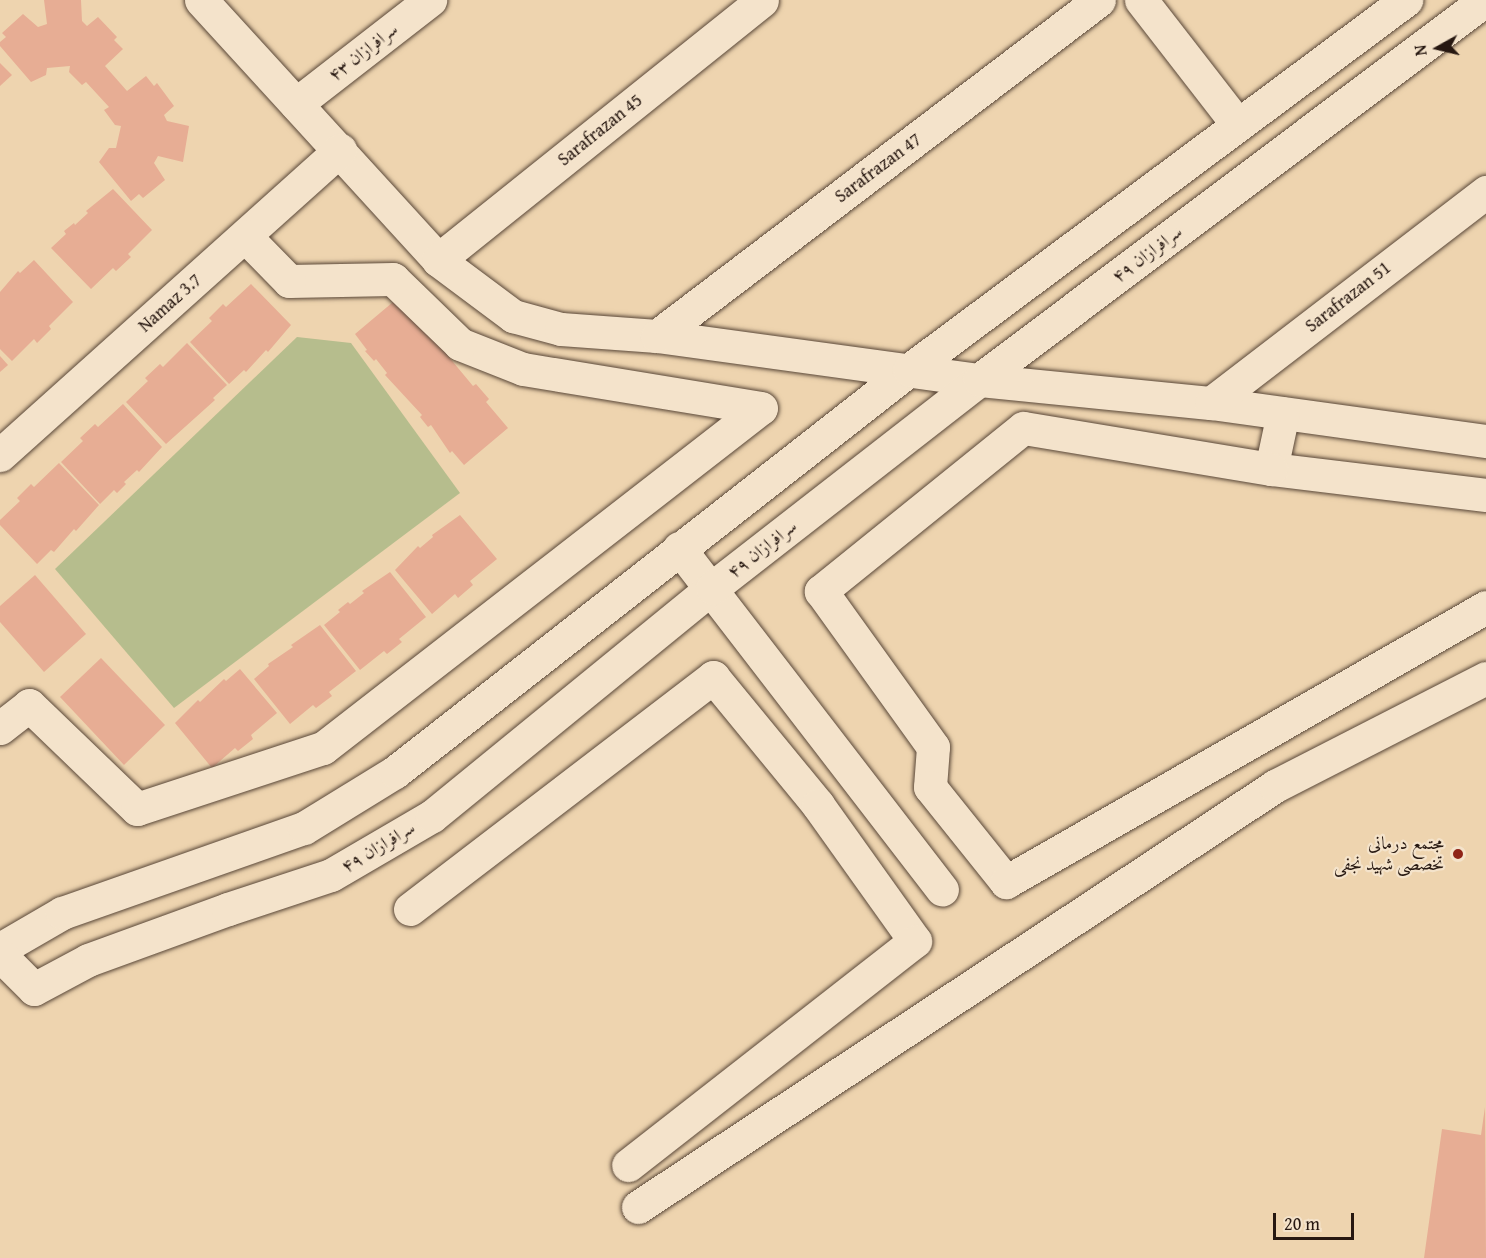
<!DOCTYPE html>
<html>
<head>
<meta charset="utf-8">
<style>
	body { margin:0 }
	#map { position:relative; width:1486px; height:1258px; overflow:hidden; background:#eed4af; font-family:"Gentium Book Plus",Amiri,serif }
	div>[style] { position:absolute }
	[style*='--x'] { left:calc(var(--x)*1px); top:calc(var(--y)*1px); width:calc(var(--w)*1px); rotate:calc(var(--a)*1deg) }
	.green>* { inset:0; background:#b6bd8d }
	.building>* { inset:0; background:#e7ad94 }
	.roads { filter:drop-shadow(0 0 2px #594738) drop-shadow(0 0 2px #594738) }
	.minor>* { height:33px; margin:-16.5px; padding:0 16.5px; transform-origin:16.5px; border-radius:16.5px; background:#f4e3cb }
	.dots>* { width:16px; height:16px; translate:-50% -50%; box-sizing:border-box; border:3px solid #f4e3cb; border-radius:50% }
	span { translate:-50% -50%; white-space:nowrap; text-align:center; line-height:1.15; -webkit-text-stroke:4.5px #f4e3cb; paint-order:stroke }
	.street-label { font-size:18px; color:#271811 }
	.poi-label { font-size:18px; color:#271811 }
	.right { translate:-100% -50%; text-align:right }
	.north { position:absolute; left:1408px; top:18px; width:60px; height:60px; -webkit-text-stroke:4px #f4e3cb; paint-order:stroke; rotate:262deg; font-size:16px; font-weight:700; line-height:24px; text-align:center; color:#271811 }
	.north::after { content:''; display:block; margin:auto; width:21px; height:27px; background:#271811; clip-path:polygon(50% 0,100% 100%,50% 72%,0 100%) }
	.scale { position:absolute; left:1273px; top:1213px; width:81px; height:27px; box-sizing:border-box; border:3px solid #271811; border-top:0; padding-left:8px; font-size:18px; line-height:21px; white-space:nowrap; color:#271811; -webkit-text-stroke:4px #f4e3cb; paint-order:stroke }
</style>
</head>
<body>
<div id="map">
	<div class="green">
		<div style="clip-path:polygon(297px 337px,351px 343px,460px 493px,174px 708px,55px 569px)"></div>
	</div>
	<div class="building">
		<div style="clip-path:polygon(44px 0,81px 0,82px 21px,87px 26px,98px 17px,117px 37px,114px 40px,123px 49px,105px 66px,127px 91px,146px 76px,154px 86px,157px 83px,174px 106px,164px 115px,167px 121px,189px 126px,183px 162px,158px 156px,154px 163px,165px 180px,143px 198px,139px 194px,131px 201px,99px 162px,109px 148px,116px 148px,121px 126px,115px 125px,104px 110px,109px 107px,86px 82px,82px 85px,69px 72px,70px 66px,47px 68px,46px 75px,31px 82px,0 46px,0 42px,6px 37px,2px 33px,23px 14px,38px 27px,47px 24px)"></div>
		<div style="clip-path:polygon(0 63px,12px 75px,0 86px)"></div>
		<div style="clip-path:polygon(113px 189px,152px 230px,128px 254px,131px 257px,116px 271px,113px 268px,91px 289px,51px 248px,66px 234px,64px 231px,74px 223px,75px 225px,88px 213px,86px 211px)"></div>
		<div style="clip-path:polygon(34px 260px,73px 302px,49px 326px,51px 329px,37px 343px,34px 339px,12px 361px,0 349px,0 292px,18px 271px,20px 273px)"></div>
		<div style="clip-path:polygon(251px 284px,291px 325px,268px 352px,266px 350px,246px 372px,244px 370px,229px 384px,190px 342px,212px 321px,209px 318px,223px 304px,226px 307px)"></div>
		<div style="clip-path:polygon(399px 297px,473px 386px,476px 384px,489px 399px,486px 402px,508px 428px,464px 465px,452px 451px,450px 453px,431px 425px,428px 427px,420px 417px,422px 415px,385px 375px,387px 373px,376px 359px,374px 361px,365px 351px,367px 350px,355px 334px)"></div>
		<div style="clip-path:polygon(187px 343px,227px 385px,213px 398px,215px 400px,166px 444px,126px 402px,148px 381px,145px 378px,160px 364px,163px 367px)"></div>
		<div style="clip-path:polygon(0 356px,8px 365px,0 372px)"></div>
		<div style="clip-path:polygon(123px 404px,162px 447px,139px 472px,137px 470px,124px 482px,126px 484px,117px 493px,114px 490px,100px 504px,61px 462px,83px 441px,80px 438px,95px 424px,98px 427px)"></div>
		<div style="clip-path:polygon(59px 463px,99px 505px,76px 531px,74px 529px,54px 552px,51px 550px,37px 564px,0 525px,0 520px,20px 501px,17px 498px,31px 484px,34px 487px)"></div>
		<div style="clip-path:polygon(460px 515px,497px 559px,470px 581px,473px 585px,458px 598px,455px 594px,432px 614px,395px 570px,418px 546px,420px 548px,433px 537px,432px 535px)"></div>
		<div style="clip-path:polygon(390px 572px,426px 617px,399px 639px,402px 642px,387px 654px,384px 651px,360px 670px,324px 625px,340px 612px,338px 610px,348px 602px,350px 604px,364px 593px,362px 591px)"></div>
		<div style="clip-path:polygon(35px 575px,86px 634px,44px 672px,0 622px,0 606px)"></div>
		<div style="clip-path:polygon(320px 625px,356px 671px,329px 692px,332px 696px,316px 708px,313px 705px,290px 724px,254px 679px,269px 666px,268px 664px,293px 647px,291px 645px)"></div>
		<div style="clip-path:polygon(101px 658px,165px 725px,124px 765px,60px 697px)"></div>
		<div style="clip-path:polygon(240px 669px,277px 713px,251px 735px,253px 739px,238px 751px,235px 748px,212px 768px,175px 723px,198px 700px,200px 702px,224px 679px,226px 681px)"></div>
		<div style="clip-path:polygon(1485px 1107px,1486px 1258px,1424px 1258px,1442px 1129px,1481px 1135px)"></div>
	</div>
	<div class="roads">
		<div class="minor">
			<div style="--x:201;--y:0;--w:352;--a:47.6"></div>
			<div style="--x:438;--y:260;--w:94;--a:36.7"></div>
			<div style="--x:513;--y:316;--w:50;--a:15.2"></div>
			<div style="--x:561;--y:329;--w:96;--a:4.2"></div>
			<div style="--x:657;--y:336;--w:325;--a:7.8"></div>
			<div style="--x:979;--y:380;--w:233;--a:5.7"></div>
			<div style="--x:1211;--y:403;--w:278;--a:7.9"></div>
			<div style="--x:1141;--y:0;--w:158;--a:52.2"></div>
			<div style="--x:296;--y:104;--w:170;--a:-37.8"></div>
			<div style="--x:438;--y:260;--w:415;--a:-38.7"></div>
			<div style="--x:657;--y:336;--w:555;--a:-37.24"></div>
			<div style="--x:1211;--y:403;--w:347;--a:-37.5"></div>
			<div style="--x:0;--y:455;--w:457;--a:-41.9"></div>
			<div style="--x:1271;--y:469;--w:57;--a:-77.9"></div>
			<div style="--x:1486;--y:495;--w:217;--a:-173.1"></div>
			<div style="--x:1271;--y:469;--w:251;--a:-170.6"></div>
			<div style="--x:1023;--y:428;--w:260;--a:141.1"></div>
			<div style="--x:821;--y:591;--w:192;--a:54.3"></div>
			<div style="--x:933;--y:747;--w:40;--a:94.3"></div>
			<div style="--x:930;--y:787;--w:122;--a:51.3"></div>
			<div style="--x:1006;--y:882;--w:553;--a:-29.81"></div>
			<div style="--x:679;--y:548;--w:431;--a:52.4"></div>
			<div style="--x:0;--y:728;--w:37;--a:-38"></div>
			<div style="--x:29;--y:705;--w:150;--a:43.9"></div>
			<div style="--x:137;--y:809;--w:196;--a:-18.2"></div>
			<div style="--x:323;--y:748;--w:554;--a:-37.82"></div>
			<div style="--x:761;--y:408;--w:241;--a:-170.7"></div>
			<div style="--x:523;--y:369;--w:68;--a:-158.4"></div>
			<div style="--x:460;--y:344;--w:93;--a:-135.9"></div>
			<div style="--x:393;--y:279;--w:104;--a:178.9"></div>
			<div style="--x:289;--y:281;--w:63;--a:-134.4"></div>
			<div style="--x:410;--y:909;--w:382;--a:-37.4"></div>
			<div style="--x:713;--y:677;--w:166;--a:50.6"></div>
			<div style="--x:818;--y:805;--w:167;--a:54.5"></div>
			<div style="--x:915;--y:941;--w:364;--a:142"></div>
			<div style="--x:0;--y:949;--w:72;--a:-30.1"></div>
			<div style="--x:62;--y:913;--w:256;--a:-19.4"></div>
			<div style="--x:304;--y:828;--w:107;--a:-31.6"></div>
			<div style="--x:395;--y:772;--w:653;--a:-38.03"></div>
			<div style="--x:909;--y:370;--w:620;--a:-36.67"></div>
			<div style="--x:0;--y:955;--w:48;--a:45"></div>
			<div style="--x:34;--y:989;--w:61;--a:-28.2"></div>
			<div style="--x:88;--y:960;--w:149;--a:-20"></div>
			<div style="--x:228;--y:909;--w:108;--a:-18.3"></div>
			<div style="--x:331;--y:875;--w:117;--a:-30.3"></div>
			<div style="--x:432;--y:816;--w:361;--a:-39.2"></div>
			<div style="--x:712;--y:588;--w:338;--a:-37.9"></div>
			<div style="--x:979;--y:380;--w:633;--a:-36.91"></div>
			<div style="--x:638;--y:1207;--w:764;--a:-33.46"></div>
			<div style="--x:1275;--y:786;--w:237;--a:-27.1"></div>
		</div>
	</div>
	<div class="dots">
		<div style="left:1458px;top:854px;background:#8f2418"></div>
	</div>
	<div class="street-label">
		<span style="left:363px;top:52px;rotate:-38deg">سرافرازان ۴۳</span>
		<span style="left:600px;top:130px;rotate:-39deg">Sarafrazan 45</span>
		<span style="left:878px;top:168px;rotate:-37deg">Sarafrazan 47</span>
		<span style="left:1147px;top:254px;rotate:-37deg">سرافرازان ۴۹</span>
		<span style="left:1348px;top:297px;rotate:-38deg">Sarafrazan 51</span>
		<span style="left:170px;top:303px;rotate:-42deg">Namaz 3.7</span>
		<span style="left:762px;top:549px;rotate:-38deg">سرافرازان ۴۹</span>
		<span style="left:378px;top:847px;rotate:-31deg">سرافرازان ۴۹</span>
	</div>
	<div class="poi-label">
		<span class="right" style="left:1444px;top:854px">مجتمع درمانی<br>تخصصی شهید نجفی</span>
	</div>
	<div class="north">N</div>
	<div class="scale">20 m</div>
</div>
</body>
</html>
